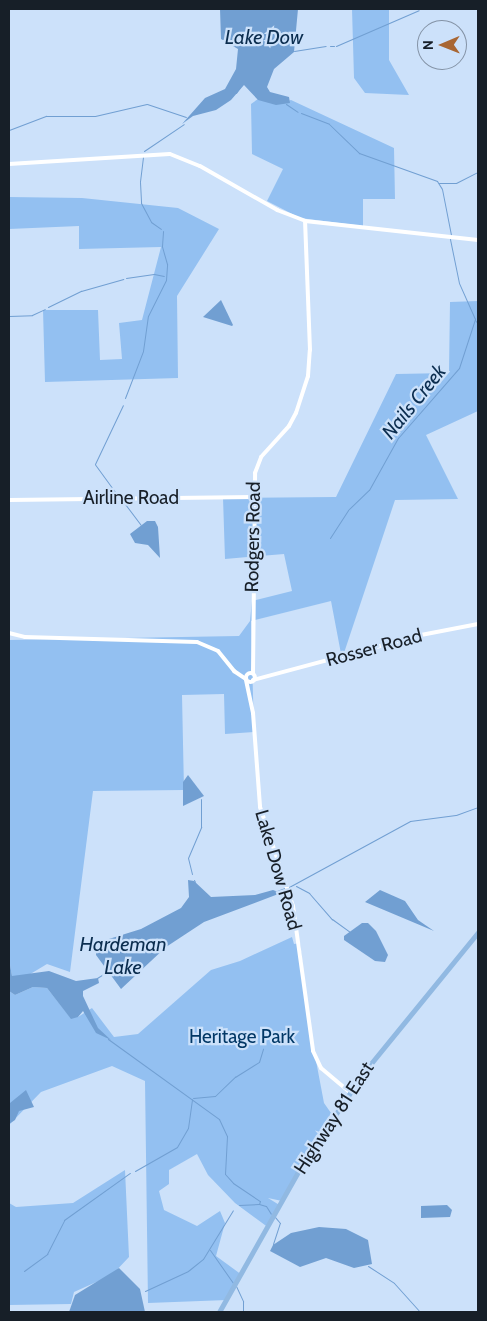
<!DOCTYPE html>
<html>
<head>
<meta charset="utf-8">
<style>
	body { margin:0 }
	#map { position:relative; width:487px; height:1321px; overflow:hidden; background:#cce1fa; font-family:Cabin,sans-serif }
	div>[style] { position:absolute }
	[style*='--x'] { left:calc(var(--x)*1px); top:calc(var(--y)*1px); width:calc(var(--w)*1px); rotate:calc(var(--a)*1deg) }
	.green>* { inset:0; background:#93c0f1 }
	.water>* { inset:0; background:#719fd2 }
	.stream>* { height:1px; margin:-0.5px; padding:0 0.5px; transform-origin:0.5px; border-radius:0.5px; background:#719fd2 }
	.tertiary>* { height:4px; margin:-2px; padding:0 2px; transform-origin:2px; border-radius:2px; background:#fff }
	.tertiary>.ring { margin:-2px; padding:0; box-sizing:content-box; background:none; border:4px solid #fff; border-radius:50% }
	.primary>* { height:5px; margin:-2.5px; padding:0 2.5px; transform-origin:2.5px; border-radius:2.5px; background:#91b9e2 }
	span { translate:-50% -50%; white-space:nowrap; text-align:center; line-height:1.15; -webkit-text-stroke:4.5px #cce1fa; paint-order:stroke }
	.street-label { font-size:19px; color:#171f28 }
	.park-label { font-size:19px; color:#023866 }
	.water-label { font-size:20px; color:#0b2d4f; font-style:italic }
	.frame { position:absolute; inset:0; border:10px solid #171f28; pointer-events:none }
	.north { position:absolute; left:417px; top:20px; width:50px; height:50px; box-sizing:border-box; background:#cce1fa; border:1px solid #8493a6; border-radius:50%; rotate:269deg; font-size:14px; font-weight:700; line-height:20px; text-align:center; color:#171f28 }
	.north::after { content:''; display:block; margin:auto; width:18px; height:22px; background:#a86633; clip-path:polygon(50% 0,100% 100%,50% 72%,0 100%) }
</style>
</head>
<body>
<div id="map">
	<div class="green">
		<div style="clip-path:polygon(352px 9px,389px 9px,389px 60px,409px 95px,365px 93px,354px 78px)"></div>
		<div style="clip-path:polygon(258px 99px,279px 104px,291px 100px,394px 148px,395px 199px,363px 199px,363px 226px,300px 218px,267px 201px,283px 169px,252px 154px,251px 104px)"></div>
		<div style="clip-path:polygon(9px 197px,82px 198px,178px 208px,219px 229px,177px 296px,178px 378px,45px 382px,43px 310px,98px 310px,100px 360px,122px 359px,119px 323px,142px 320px,161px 247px,79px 249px,79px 226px,9px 229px)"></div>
		<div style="clip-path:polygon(478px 301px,478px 411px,426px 435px,458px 499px,395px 500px,342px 659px,331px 601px,251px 621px,254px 732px,225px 734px,224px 694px,182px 695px,184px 790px,93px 791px,70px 972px,47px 964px,27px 976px,12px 976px,9px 959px,9px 640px,239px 636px,250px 621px,252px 601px,292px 591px,284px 554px,225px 559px,223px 498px,336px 497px,396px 374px,449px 373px,450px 302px)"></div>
		<div style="clip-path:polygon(292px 937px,294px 944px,300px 943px,310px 1029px,324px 1103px,331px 1113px,282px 1201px,268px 1198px,281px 1206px,269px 1228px,235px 1203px,208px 1175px,197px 1154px,169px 1170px,169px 1184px,159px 1191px,164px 1210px,197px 1226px,220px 1211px,225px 1223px,216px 1256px,242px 1275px,227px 1300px,148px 1303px,145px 1081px,112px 1066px,41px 1092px,9px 1125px,9px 991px,15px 995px,33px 987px,47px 988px,70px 1017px,78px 1017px,92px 1008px,114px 1037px,138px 1034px,211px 970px,240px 961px)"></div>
		<div style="clip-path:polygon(125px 1170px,129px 1257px,112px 1275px,74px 1292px,71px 1304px,9px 1305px,9px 1203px,16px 1207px,73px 1203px)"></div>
	</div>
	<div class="water">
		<div style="clip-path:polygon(220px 9px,298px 9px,294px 52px,274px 69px,267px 87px,270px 92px,289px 97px,290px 103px,276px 105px,258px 100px,244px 85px,231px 100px,216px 110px,193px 116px,182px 124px,205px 98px,225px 89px,236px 69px,238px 49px,221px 39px)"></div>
		<div style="clip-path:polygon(221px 300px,233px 325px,232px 326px,203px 317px)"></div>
		<div style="clip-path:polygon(147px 521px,155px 521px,158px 527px,160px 558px,148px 545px,135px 543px,130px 534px)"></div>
		<div style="clip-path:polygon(188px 775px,204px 796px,183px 806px,183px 782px)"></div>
		<div style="clip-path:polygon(188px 880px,194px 881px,211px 897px,255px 895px,273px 890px,281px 893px,204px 922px,166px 947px,121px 989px,96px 955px,96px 943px,141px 929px,181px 908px,189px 897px)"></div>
		<div style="clip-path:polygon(380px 890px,405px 901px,418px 920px,434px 931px,365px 902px)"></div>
		<div style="clip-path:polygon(362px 923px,368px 923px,376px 931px,388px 955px,385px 962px,375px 961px,344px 940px,344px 936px)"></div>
		<div style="clip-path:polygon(9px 959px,12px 976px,49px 971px,76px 981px,98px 978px,99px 983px,83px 991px,83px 996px,98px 1028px,111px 1040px,96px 1033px,83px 1011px,78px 1017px,71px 1019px,47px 988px,33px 987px,15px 995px,9px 991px)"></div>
		<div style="clip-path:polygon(26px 1090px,34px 1107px,19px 1111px,15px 1120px,9px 1124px,10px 1103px)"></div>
		<div style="clip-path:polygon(447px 1205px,452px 1210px,450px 1217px,421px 1218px,421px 1206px)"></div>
		<div style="clip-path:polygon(319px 1227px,346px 1229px,368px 1240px,372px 1264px,354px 1268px,326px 1258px,300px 1267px,270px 1251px,273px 1245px,291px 1233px)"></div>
		<div style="clip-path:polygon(119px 1268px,140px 1289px,145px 1312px,69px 1312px,75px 1295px)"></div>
	</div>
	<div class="stream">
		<div style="--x:330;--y:46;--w:4;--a:0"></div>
		<div style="--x:336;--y:46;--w:90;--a:-23.4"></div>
		<div style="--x:294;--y:51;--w:32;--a:-9"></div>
		<div style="--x:236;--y:93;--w:7;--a:-56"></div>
		<div style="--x:286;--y:104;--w:14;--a:34"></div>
		<div style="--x:301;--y:113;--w:30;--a:21"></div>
		<div style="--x:329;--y:124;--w:42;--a:44"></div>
		<div style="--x:359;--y:153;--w:83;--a:19.7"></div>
		<div style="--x:437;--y:181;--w:9;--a:58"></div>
		<div style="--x:442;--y:189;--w:47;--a:78.9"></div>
		<div style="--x:9;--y:130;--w:40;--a:-21"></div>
		<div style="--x:46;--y:116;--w:49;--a:0"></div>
		<div style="--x:95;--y:116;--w:53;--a:-13"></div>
		<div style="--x:147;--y:104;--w:41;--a:18.4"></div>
		<div style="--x:144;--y:151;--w:48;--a:-34"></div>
		<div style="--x:143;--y:157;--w:25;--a:97"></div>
		<div style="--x:140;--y:182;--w:21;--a:87"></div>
		<div style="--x:141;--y:203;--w:21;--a:62"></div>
		<div style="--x:151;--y:222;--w:12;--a:35"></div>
		<div style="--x:439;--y:183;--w:17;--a:0"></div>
		<div style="--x:456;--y:183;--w:25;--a:-27"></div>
		<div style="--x:126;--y:278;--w:28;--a:-8"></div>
		<div style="--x:154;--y:274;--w:10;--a:11"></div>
		<div style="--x:48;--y:307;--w:37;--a:-26"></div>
		<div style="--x:81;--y:291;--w:44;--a:-15.9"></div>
		<div style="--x:9;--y:316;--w:23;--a:-2"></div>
		<div style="--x:32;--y:315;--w:14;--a:-25"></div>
		<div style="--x:475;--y:320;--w:5;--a:53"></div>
		<div style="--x:125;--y:398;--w:50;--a:-69"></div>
		<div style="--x:143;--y:351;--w:35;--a:-82"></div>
		<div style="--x:148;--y:316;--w:40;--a:-63.4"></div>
		<div style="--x:166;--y:280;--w:16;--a:-86"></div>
		<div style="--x:167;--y:264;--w:19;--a:-106"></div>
		<div style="--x:162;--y:246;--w:15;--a:-86"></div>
		<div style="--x:118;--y:496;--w:39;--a:-126"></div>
		<div style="--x:95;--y:464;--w:65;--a:-64.6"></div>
		<div style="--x:122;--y:500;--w:31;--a:53"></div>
		<div style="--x:330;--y:538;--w:33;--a:-57"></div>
		<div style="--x:348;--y:510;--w:29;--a:-44"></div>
		<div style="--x:369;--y:490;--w:60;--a:-60.9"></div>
		<div style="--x:398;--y:438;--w:93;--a:-48.9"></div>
		<div style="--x:459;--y:368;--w:52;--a:-71.9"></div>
		<div style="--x:475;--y:319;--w:39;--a:-114"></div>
		<div style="--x:459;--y:283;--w:45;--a:-101.6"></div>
		<div style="--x:192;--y:874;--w:16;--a:-104"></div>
		<div style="--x:188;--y:858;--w:34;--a:-67"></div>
		<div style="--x:201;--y:827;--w:28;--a:-90"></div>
		<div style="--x:194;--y:880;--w:2;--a:63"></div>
		<div style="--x:296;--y:886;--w:15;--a:28"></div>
		<div style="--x:309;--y:893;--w:35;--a:49"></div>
		<div style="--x:332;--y:919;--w:22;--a:36"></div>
		<div style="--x:289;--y:887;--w:138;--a:-28.6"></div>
		<div style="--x:410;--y:821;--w:46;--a:-7.4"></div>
		<div style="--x:456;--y:815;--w:23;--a:-20"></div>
		<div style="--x:277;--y:891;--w:9;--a:-21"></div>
		<div style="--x:97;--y:978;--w:13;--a:-32"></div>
		<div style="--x:108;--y:1039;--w:137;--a:35.8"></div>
		<div style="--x:219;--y:1119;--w:19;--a:65"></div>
		<div style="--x:227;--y:1136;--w:38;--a:93"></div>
		<div style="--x:225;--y:1174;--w:12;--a:48"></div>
		<div style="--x:233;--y:1183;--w:32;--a:34"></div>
		<div style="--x:260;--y:1201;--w:3;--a:108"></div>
		<div style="--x:259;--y:1204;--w:7;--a:16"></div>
		<div style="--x:266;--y:1206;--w:9;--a:58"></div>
		<div style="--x:193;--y:1098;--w:22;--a:-5"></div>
		<div style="--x:215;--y:1096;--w:28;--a:-44"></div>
		<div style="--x:235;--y:1077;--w:28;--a:-32"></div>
		<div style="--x:259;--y:1062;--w:14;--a:-73"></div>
		<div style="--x:135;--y:1171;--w:48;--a:-29.7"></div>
		<div style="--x:177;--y:1147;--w:22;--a:-60"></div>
		<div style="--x:188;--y:1128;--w:29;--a:-82"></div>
		<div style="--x:239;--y:1205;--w:20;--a:-3"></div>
		<div style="--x:273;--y:1244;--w:22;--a:-72"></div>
		<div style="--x:280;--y:1223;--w:8;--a:-130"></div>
		<div style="--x:210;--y:1250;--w:40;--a:55.1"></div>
		<div style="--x:368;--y:1266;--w:31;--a:33"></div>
		<div style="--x:394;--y:1283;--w:39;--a:48"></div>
		<div style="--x:24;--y:1271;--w:29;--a:-36"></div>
		<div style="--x:47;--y:1254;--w:38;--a:-63"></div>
		<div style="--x:64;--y:1220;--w:81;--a:-35.5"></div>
		<div style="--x:236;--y:1286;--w:17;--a:65"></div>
		<div style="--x:243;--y:1301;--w:11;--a:90"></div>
		<div style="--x:145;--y:1291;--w:47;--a:-24.9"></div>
		<div style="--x:188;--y:1271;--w:19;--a:-39"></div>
		<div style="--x:203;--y:1259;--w:57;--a:-58.5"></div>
	</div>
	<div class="tertiary">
		<div style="--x:9;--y:164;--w:161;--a:-3.6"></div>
		<div style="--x:170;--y:154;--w:32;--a:22"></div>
		<div style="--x:200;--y:166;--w:89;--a:29.7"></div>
		<div style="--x:277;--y:210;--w:30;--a:21"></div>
		<div style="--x:305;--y:221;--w:174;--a:6.3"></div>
		<div style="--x:9;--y:500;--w:245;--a:-0.7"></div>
		<div style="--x:9;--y:633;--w:16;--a:14"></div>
		<div style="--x:25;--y:637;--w:172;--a:1.7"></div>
		<div style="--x:197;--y:642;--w:23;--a:23"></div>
		<div style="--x:218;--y:651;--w:26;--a:51"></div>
		<div style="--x:234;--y:671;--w:14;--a:34"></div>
		<div class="ring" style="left:245.5px;top:672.5px;width:5px;height:5px"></div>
		<div style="--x:253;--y:673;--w:200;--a:-89.4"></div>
		<div style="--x:255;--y:473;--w:17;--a:-69"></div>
		<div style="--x:261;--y:457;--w:42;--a:-47.9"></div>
		<div style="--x:289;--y:426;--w:15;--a:-62"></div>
		<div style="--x:296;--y:413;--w:39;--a:-72"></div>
		<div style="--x:308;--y:376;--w:26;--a:-86"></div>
		<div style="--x:310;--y:350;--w:129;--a:-92.2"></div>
		<div style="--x:246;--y:680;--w:34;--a:78"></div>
		<div style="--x:253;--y:713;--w:94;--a:85.7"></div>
		<div style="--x:260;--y:807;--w:104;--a:71.6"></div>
		<div style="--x:293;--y:906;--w:146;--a:82.1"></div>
		<div style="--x:313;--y:1051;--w:19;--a:65"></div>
		<div style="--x:321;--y:1068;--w:38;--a:40"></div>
		<div style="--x:253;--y:680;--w:174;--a:-15"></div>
		<div style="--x:421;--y:635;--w:58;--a:-10.9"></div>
	</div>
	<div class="primary">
		<div style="--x:219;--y:1312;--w:173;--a:-60.6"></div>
		<div style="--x:304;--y:1161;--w:107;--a:-56"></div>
		<div style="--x:364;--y:1072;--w:181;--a:-50.8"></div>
	</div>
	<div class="street-label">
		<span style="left:131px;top:498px">Airline Road</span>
		<span style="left:253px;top:537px;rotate:-89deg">Rodgers Road</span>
		<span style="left:374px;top:648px;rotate:-15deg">Rosser Road</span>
		<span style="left:278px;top:870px;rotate:74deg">Lake Dow Road</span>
		<span style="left:334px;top:1118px;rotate:-57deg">Highway 81 East</span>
	</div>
	<div class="park-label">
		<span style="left:242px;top:1037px">Heritage Park</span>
	</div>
	<div class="water-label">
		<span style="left:264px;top:37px">Lake Dow</span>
		<span style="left:414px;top:402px;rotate:-51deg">Nails Creek</span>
		<span style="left:123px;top:956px">Hardeman<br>Lake</span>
	</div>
	<div class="frame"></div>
	<div class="north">N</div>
</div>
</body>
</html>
